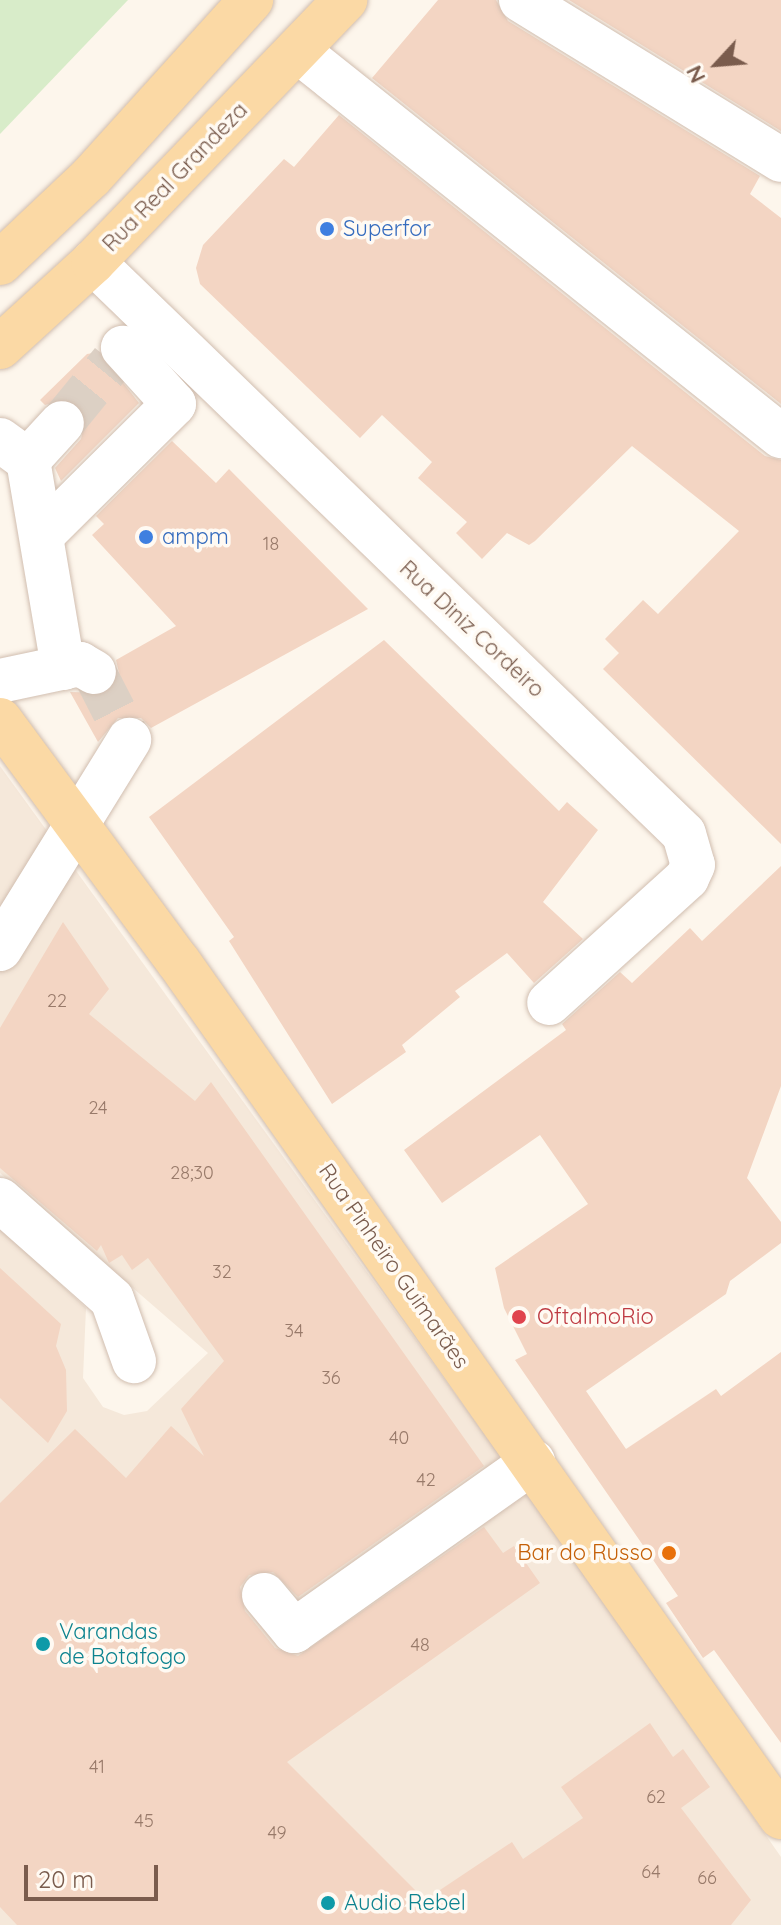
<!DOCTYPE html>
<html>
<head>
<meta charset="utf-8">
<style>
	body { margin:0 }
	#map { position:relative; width:781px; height:1925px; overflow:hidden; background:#fdf6ec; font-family:Quicksand,sans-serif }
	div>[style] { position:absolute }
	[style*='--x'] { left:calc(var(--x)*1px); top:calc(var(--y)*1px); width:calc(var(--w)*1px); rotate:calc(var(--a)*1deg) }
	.residential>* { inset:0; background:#f5e8da }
	.green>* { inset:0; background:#d8ecc9 }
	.building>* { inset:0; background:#f3d5c3 }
	.minor-tunnel>* { height:44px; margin-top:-22px; transform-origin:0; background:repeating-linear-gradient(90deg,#dcd0c4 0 44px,transparent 0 66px) }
	.roads { filter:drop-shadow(0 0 2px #d1beb0) drop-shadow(0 0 2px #d1beb0) }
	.minor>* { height:44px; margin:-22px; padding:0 22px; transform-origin:22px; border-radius:22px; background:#fff }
	.major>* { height:44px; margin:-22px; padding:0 22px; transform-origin:22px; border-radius:22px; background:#fbd9a5 }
	.dots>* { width:22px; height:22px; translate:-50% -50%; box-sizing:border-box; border:4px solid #fffaf3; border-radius:50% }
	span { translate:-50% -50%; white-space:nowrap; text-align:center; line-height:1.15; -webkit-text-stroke:7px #fffaf3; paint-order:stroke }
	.number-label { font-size:18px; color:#987a6a }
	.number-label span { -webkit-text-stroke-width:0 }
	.street-label { font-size:22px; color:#7a5c4d }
	.shop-label { font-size:22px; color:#366cbe }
	.left { translate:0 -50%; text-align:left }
	.health-label { font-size:22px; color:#be3a42 }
	.food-label { font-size:22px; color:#c56008 }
	.right { translate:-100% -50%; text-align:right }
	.culture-label { font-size:22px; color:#0d838f }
	.north { position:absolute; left:677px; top:24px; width:80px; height:80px; -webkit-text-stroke:6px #fffaf3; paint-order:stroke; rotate:244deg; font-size:22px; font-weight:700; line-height:32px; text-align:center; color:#7a5c4d }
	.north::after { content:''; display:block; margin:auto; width:28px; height:36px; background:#7a5c4d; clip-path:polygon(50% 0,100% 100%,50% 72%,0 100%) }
	.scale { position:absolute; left:24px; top:1865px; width:134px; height:36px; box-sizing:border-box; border:4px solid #7a5c4d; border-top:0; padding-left:10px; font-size:24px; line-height:28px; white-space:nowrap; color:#7a5c4d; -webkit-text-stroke:6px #fffaf3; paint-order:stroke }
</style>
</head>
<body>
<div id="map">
	<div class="residential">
		<div style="clip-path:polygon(0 766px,519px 1482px,781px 1857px,781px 1925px,0 1925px,0 1227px,86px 1308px,83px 1378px,103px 1407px,124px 1415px,147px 1411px,208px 1353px,0 1173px)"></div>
	</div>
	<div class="green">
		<div style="clip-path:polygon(0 0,128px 0,0 134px)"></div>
	</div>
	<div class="building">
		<div style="clip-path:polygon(438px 0,496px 0,508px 21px,760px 176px,750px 194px,781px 218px,781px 404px,372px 78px)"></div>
		<div style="clip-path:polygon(569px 0,781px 0,781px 131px)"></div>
		<div style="clip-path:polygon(339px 115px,765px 456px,781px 460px,781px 844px,603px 669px,619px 653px,605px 639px,643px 600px,658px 614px,739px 531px,632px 446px,535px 541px,529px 545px,507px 533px,482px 559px,456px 533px,467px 522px,418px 478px,432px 462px,382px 415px,360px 438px,200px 284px,196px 268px,203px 245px,284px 159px,294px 167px)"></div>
		<div style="clip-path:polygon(99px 352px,139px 403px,61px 481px,55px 468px,81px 439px,86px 416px,68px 399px,45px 405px,40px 400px,87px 354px)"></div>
		<div style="clip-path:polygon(172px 441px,216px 483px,229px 469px,368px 609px,151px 728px,141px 718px,118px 718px,98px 742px,70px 692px,107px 693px,119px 673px,116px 660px,176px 626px,92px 535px,104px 524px,96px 516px)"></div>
		<div style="clip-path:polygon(384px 640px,559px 811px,567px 802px,598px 830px,543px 902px,583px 939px,534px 983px,507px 953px,455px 991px,460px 997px,402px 1045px,406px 1052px,332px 1104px,229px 941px,234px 937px,149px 817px)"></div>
		<div style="clip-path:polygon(781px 866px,781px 1086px,747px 1178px,781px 1222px,781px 1243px,730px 1281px,726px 1294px,586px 1391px,626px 1449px,716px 1389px,721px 1396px,781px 1352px,781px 1743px,714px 1650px,703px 1658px,666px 1603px,678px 1596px,515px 1360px,527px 1354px,504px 1308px,495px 1268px,588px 1204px,540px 1135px,442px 1203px,404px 1150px,566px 1030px,562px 1024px,620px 972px,632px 983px,690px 928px,702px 941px)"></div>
		<div style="clip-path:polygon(63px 922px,109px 989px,89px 1014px,195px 1101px,211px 1082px,484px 1466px,298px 1597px,273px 1572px,249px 1575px,240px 1587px,245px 1611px,275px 1648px,298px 1656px,484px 1527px,503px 1553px,514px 1546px,540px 1583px,287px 1762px,425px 1900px,512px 1842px,523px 1859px,583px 1818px,561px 1787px,650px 1723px,673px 1757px,683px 1749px,710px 1787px,681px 1808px,751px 1900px,731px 1925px,17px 1925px,0 1907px,0 1503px,75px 1429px,126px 1478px,171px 1426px,204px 1456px,181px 1409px,224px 1361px,148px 1258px,132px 1270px,122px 1255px,109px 1263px,101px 1245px,97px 1251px,0 1168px,0 1028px)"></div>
		<div style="clip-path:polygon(0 1268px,61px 1324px,56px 1346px,66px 1370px,67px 1411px,48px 1443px,0 1398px)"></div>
	</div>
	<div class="minor-tunnel">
		<div style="--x:62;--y:423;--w:79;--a:-50.7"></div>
		<div style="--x:94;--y:672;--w:76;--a:62.8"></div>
	</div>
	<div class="roads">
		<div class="minor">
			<div style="--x:521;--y:0;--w:305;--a:31.6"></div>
			<div style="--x:298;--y:51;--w:618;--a:38.56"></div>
			<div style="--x:93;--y:262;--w:822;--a:44.06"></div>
			<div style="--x:684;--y:834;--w:32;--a:74"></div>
			<div style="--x:693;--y:865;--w:14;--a:115"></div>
			<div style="--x:687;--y:878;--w:186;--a:137.8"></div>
			<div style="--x:0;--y:440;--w:34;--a:36"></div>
			<div style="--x:28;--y:460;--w:50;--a:-47.4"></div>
			<div style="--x:28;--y:460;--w:211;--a:80.4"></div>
			<div style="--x:44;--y:533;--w:183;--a:-44.8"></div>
			<div style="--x:174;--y:404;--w:76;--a:-132.3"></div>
			<div style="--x:0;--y:681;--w:82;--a:-12"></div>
			<div style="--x:80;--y:664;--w:16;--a:30"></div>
			<div style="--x:0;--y:949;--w:246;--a:-58.3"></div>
			<div style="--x:0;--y:1200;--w:149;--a:41.5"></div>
			<div style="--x:112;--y:1299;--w:66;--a:70.5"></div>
			<div style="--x:264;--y:1595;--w:47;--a:50.2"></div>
			<div style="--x:294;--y:1631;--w:293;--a:-35.3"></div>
		</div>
		<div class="major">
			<div style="--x:0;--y:263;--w:125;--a:-43.4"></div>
			<div style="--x:91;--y:177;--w:239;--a:-47.9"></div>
			<div style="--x:0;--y:347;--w:126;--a:-42.4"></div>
			<div style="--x:93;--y:262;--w:364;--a:-46.1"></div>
			<div style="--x:0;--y:720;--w:300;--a:53.6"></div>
			<div style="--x:178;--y:961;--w:1047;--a:54.84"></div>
		</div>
	</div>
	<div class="dots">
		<div style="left:327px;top:229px;background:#3f7fe0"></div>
		<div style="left:146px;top:537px;background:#3f7fe0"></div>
		<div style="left:519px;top:1317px;background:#e0444e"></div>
		<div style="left:669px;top:1553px;background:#e8710a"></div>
		<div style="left:43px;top:1644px;background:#0f9aa8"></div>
		<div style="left:328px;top:1903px;background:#0f9aa8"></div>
	</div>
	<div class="number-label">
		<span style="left:271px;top:544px">18</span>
		<span style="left:57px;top:1001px">22</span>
		<span style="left:98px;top:1108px">24</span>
		<span style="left:192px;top:1173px">28;30</span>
		<span style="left:222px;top:1272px">32</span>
		<span style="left:294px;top:1331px">34</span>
		<span style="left:331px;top:1378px">36</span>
		<span style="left:399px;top:1438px">40</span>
		<span style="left:426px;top:1480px">42</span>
		<span style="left:420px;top:1645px">48</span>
		<span style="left:97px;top:1767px">41</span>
		<span style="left:656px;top:1797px">62</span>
		<span style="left:144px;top:1821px">45</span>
		<span style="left:277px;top:1833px">49</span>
		<span style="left:651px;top:1872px">64</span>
		<span style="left:707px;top:1878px">66</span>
	</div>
	<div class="street-label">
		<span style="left:175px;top:177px;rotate:-46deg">Rua Real Grandeza</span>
		<span style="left:472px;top:629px;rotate:43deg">Rua Diniz Cordeiro</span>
		<span style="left:394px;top:1266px;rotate:55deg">Rua Pinheiro Guimarães</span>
	</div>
	<div class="shop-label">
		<span class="left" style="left:343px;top:229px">Superfor</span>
		<span class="left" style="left:162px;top:537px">ampm</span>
	</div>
	<div class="health-label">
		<span class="left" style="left:537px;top:1317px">OftalmoRio</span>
	</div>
	<div class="food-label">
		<span class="right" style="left:653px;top:1553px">Bar do Russo</span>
	</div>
	<div class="culture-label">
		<span class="left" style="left:59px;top:1644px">Varandas<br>de Botafogo</span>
		<span class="left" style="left:344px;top:1903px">Audio Rebel</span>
	</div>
	<div class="north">N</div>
	<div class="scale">20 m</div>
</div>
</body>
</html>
